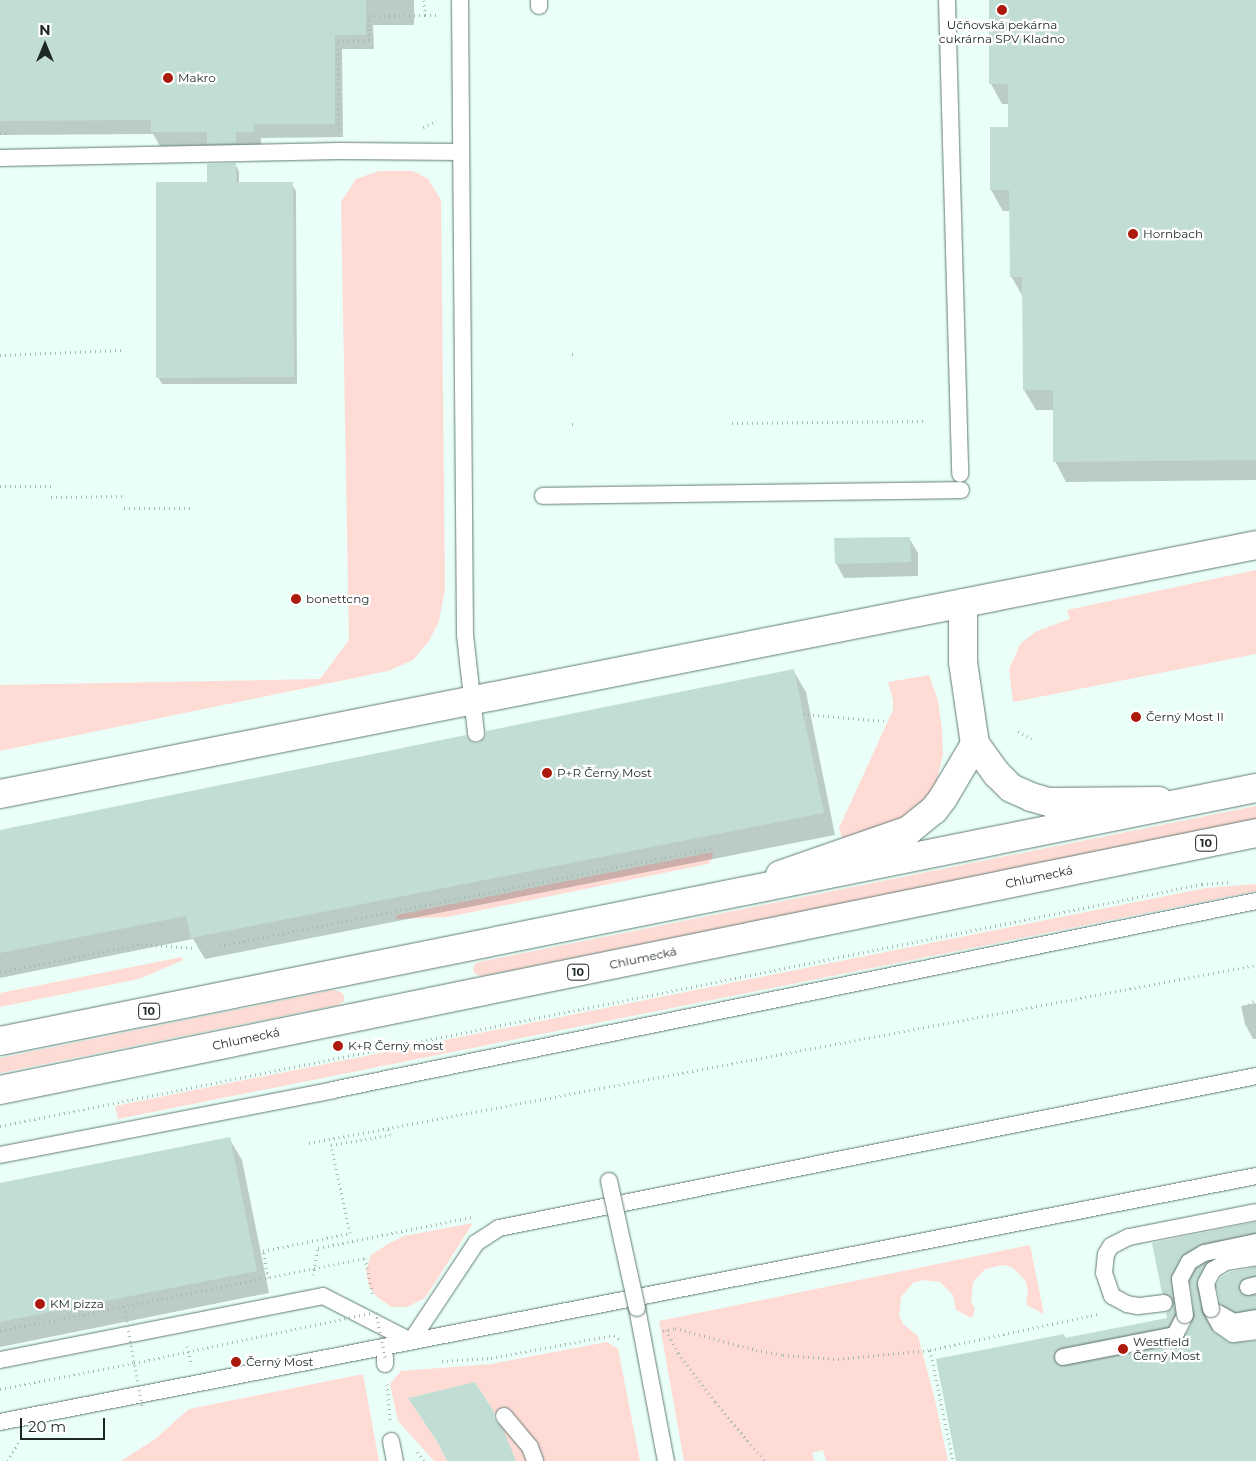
<!DOCTYPE html>
<html>
<head>
<meta charset="utf-8">
<style>
	body { margin:0 }
	#map { position:relative; width:1256px; height:1461px; overflow:hidden; background:#e9fff7; font-family:Montserrat,sans-serif }
	div>[style] { position:absolute }
	[style*='--x'] { left:calc(var(--x)*1px); top:calc(var(--y)*1px); width:calc(var(--w)*1px); rotate:calc(var(--a)*1deg) }
	.green>* { inset:0; background:#ffdbd5 }
	.shadow>* { inset:0; background:#0003 }
	.building>* { inset:0; background:#c2ddd4 }
	.path>* { height:3px; margin-top:-1.5px; transform-origin:0; background:repeating-linear-gradient(90deg,#a6b8b1 0 1px,transparent 0 5px) }
	.roads { filter:drop-shadow(0 0 1px #627b73) drop-shadow(0 0 1px #627b73) }
	.service>* { height:16px; margin:-8px; padding:0 8px; transform-origin:8px; border-radius:8px; background:#fff }
	.tertiary>* { height:28px; margin:-14px; padding:0 14px; transform-origin:14px; border-radius:14px; background:#fff }
	.primary>* { height:28px; margin:-14px; padding:0 14px; transform-origin:14px; border-radius:14px; background:#fff }
	.path-bridge>* { height:3px; margin-top:-1.5px; transform-origin:0; background:repeating-linear-gradient(90deg,#a6b8b1 0 1px,transparent 0 5px) }
	.bridges { filter:drop-shadow(0 0 1px #627b73) drop-shadow(0 0 1px #627b73) }
	.service-bridge>* { height:16px; margin:-8px; padding:0 8px; transform-origin:8px; border-radius:8px; background:#fff }
	.dots>* { width:14px; height:14px; translate:-50% -50%; box-sizing:border-box; border:2px solid #fff; border-radius:50% }
	span { translate:-50% -50%; white-space:nowrap; text-align:center; line-height:1.15; -webkit-text-stroke:4.5px #fff; paint-order:stroke }
	.shield-label span { padding:1px 4px; background:#fff; border:1px solid; border-radius:4px; -webkit-text-stroke-width:0 }
	.shield-label { font-size:11px; color:#1d2724; font-weight:700 }
	.poi-label { font-size:12px; color:#1d2724 }
	.left { translate:0 -50%; text-align:left }
	.street-label { font-size:12px; color:#1d2724 }
	.north { position:absolute; left:20px; top:20px; width:50px; height:50px; -webkit-text-stroke:4px #fff; paint-order:stroke; rotate:0deg; font-size:14px; font-weight:700; line-height:20px; text-align:center; color:#1d2724 }
	.north::after { content:''; display:block; margin:auto; width:18px; height:22px; background:#1d2724; clip-path:polygon(50% 0,100% 100%,50% 72%,0 100%) }
	.scale { position:absolute; left:20px; top:1418px; width:85px; height:22px; box-sizing:border-box; border:2px solid #1d2724; border-top:0; padding-left:6px; font-size:15px; line-height:18px; white-space:nowrap; color:#1d2724; -webkit-text-stroke:4px #fff; paint-order:stroke }
</style>
</head>
<body>
<div id="map">
	<div class="green">
		<div style="clip-path:polygon(379px 171px,413px 171px,428px 179px,441px 200px,445px 589px,439px 621px,429px 641px,413px 660px,388px 671px,0 751px,0 685px,320px 679px,349px 640px,341px 202px,356px 179px)"></div>
		<div style="clip-path:polygon(1256px 570px,1256px 654px,1013px 702px,1009px 669px,1021px 643px,1037px 631px,1070px 619px,1067px 610px)"></div>
		<div style="clip-path:polygon(929px 675px,938px 701px,942px 730px,943px 755px,936px 783px,923px 802px,908px 815px,874px 830px,842px 838px,839px 828px,893px 710px,893px 700px,888px 682px)"></div>
		<div style="clip-path:polygon(1256px 806px,1256px 820px,483px 976px,477px 975px,473px 971px,474px 965px,479px 962px)"></div>
		<div style="clip-path:polygon(713px 852px,712px 859px,708px 864px,448px 917px,396px 919px,397px 915px)"></div>
		<div style="clip-path:polygon(1256px 884px,1256px 891px,118px 1119px,115px 1106px,1206px 888px)"></div>
		<div style="clip-path:polygon(182px 957px,183px 960px,139px 979px,0 1007px,0 993px)"></div>
		<div style="clip-path:polygon(334px 990px,341px 992px,344px 996px,344px 1001px,337px 1005px,0 1073px,0 1058px)"></div>
		<div style="clip-path:polygon(473px 1223px,425px 1298px,407px 1307px,391px 1307px,376px 1296px,369px 1287px,366px 1270px,371px 1255px,388px 1244px,404px 1236px)"></div>
		<div style="clip-path:polygon(1030px 1245px,1044px 1314px,1026px 1305px,1028px 1289px,1025px 1280px,1012px 1267px,1003px 1265px,985px 1269px,973px 1282px,971px 1301px,975px 1309px,972px 1318px,956px 1310px,953px 1295px,940px 1282px,922px 1280px,913px 1283px,901px 1297px,899px 1315px,903px 1324px,918px 1336px,935px 1400px,948px 1461px,826px 1461px,823px 1450px,812px 1453px,814px 1461px,684px 1461px,659px 1321px)"></div>
		<div style="clip-path:polygon(607px 1342px,618px 1349px,640px 1461px,516px 1461px,494px 1412px,475px 1382px,408px 1398px,438px 1443px,447px 1461px,434px 1461px,398px 1421px,390px 1384px,401px 1371px,491px 1364px)"></div>
		<div style="clip-path:polygon(363px 1374px,379px 1461px,121px 1461px,155px 1439px,189px 1409px)"></div>
	</div>
	<div class="shadow">
		<div style="clip-path:polygon(0 0,414px 0,414px 25px,373px 25px,374px 49px,342px 49px,343px 137px,261px 138px,261px 145px,160px 146px,153px 134px,0 135px)"></div>
		<div style="clip-path:polygon(990px 0,1256px 0,1256px 480px,1066px 482px,1055px 461px,1054px 410px,1036px 410px,1024px 390px,1023px 297px,1011px 276px,1010px 211px,1003px 211px,991px 190px,991px 129px,1010px 129px,1009px 104px,1002px 104px,991px 84px)"></div>
		<div style="clip-path:polygon(235px 164px,239px 171px,239px 184px,292px 184px,296px 191px,297px 384px,162px 384px,158px 377px,208px 184px)"></div>
		<div style="clip-path:polygon(909px 538px,918px 553px,918px 576px,844px 578px,836px 563px)"></div>
		<div style="clip-path:polygon(793px 670px,806px 692px,835px 835px,205px 959px,193px 939px,0 978px,0 831px,471px 743px,478px 744px)"></div>
		<div style="clip-path:polygon(1256px 1003px,1256px 1039px,1253px 1039px,1245px 1024px,1241px 1006px)"></div>
		<div style="clip-path:polygon(229px 1138px,242px 1160px,269px 1293px,0 1347px,0 1185px)"></div>
		<div style="clip-path:polygon(evenodd,1256px 1222px,1256px 1256px,1215px 1265px,1207px 1269px,1217px 1286px,1221px 1278px,1230px 1273px,1256px 1267px,1256px 1332px,1249px 1333px,1234px 1325px,1221px 1303px,1218px 1285px,1208px 1308px,1213px 1333px,1227px 1343px,1234px 1345px,1256px 1341px,1256px 1461px,957px 1461px,937px 1360px,1064px 1335px,1066px 1339px,1169px 1319px,1168px 1313px,1172px 1308px,1163px 1293px,1154px 1244px,1256px 1222px,1192px 1283px,1196px 1319px,1187px 1337px,1186px 1328px,1178px 1315px,1184px 1318px,1183px 1297px,1192px 1283px)"></div>
	</div>
	<div class="building">
		<div style="clip-path:polygon(0 0,366px 0,366px 35px,335px 35px,335px 124px,254px 124px,254px 132px,236px 132px,236px 143px,207px 144px,207px 132px,151px 132px,151px 120px,0 121px)"></div>
		<div style="clip-path:polygon(989px 0,1256px 0,1256px 460px,1053px 462px,1053px 390px,1023px 390px,1022px 277px,1010px 277px,1009px 190px,990px 190px,990px 127px,1008px 127px,1008px 84px,989px 84px)"></div>
		<div style="clip-path:polygon(236px 163px,236px 182px,293px 182px,294px 377px,156px 378px,156px 182px,207px 182px,207px 164px)"></div>
		<div style="clip-path:polygon(910px 537px,911px 562px,835px 564px,834px 538px)"></div>
		<div style="clip-path:polygon(794px 669px,824px 813px,191px 938px,186px 916px,0 953px,0 830px,466px 735px,472px 742px,478px 743px,485px 737px,486px 731px)"></div>
		<div style="clip-path:polygon(230px 1137px,257px 1271px,0 1322px,0 1183px)"></div>
		<div style="clip-path:polygon(1256px 1222px,1256px 1232px,1202px 1243px,1184px 1253px,1171px 1275px,1173px 1298px,1168px 1294px,1162px 1293px,1152px 1243px)"></div>
		<div style="clip-path:polygon(1206px 1264px,1196px 1285px,1201px 1311px,1211px 1330px,1228px 1342px,1256px 1341px,1256px 1461px,956px 1461px,936px 1359px,1064px 1334px,1065px 1338px,1167px 1318px,1166px 1313px,1174px 1305px,1175px 1313px,1168px 1326px,1061px 1347px,1056px 1350px,1053px 1358px,1056px 1364px,1065px 1367px,1177px 1345px,1184px 1339px,1194px 1318px,1190px 1281px,1197px 1269px)"></div>
		<div style="clip-path:polygon(1256px 1267px,1256px 1275px,1241px 1280px,1238px 1289px,1245px 1296px,1256px 1295px,1256px 1308px,1236px 1312px,1220px 1303px,1216px 1285px,1221px 1277px,1230px 1272px)"></div>
		<div style="clip-path:polygon(475px 1382px,494px 1412px,494px 1418px,504px 1431px,516px 1461px,447px 1461px,438px 1443px,408px 1398px)"></div>
	</div>
	<div class="path">
		<div style="--x:424;--y:0;--w:15;--a:86"></div>
		<div style="--x:425;--y:15;--w:14;--a:0"></div>
		<div style="--x:423;--y:127;--w:15;--a:-23"></div>
		<div style="--x:339;--y:129;--w:88;--a:-90.7"></div>
		<div style="--x:338;--y:41;--w:31;--a:-2"></div>
		<div style="--x:369;--y:40;--w:24;--a:-90"></div>
		<div style="--x:369;--y:16;--w:56;--a:-1"></div>
		<div style="--x:0;--y:133;--w:9;--a:0"></div>
		<div style="--x:572;--y:354;--w:3;--a:0"></div>
		<div style="--x:0;--y:355;--w:122;--a:-2.3"></div>
		<div style="--x:732;--y:423;--w:192;--a:-0.6"></div>
		<div style="--x:572;--y:424;--w:4;--a:0"></div>
		<div style="--x:0;--y:486;--w:51;--a:0"></div>
		<div style="--x:51;--y:497;--w:73;--a:-0.8"></div>
		<div style="--x:124;--y:508;--w:66;--a:0"></div>
		<div style="--x:803;--y:714;--w:81;--a:4.9"></div>
		<div style="--x:1018;--y:731;--w:16;--a:30"></div>
		<div style="--x:219;--y:946;--w:503;--a:-11.24"></div>
		<div style="--x:0;--y:972;--w:144;--a:-11.2"></div>
		<div style="--x:141;--y:944;--w:54;--a:4.2"></div>
		<div style="--x:1249;--y:1005;--w:9;--a:-41"></div>
		<div style="--x:0;--y:1126;--w:1226;--a:-11.38"></div>
		<div style="--x:1202;--y:884;--w:26;--a:-4"></div>
		<div style="--x:309;--y:1143;--w:964;--a:-10.65"></div>
		<div style="--x:365;--y:1258;--w:40;--a:78"></div>
		<div style="--x:313;--y:1275;--w:27;--a:-80"></div>
		<div style="--x:318;--y:1248;--w:157;--a:-11.4"></div>
		<div style="--x:268;--y:1278;--w:27;--a:-100"></div>
		<div style="--x:263;--y:1251;--w:89;--a:-11.7"></div>
		<div style="--x:350;--y:1233;--w:90;--a:-102.2"></div>
		<div style="--x:331;--y:1145;--w:60;--a:-9.6"></div>
		<div style="--x:390;--y:1135;--w:6;--a:-108"></div>
		<div style="--x:666;--y:1330;--w:26;--a:62"></div>
		<div style="--x:678;--y:1353;--w:61;--a:52.9"></div>
		<div style="--x:715;--y:1402;--w:77;--a:49.7"></div>
		<div style="--x:663;--y:1331;--w:12;--a:-14"></div>
		<div style="--x:675;--y:1328;--w:84;--a:15.2"></div>
		<div style="--x:756;--y:1350;--w:27;--a:10"></div>
		<div style="--x:783;--y:1355;--w:55;--a:4.2"></div>
		<div style="--x:838;--y:1359;--w:92;--a:-5.6"></div>
		<div style="--x:930;--y:1350;--w:172;--a:-12.1"></div>
		<div style="--x:187;--y:1346;--w:16;--a:76"></div>
		<div style="--x:930;--y:1350;--w:113;--a:78.3"></div>
		<div style="--x:442;--y:1361;--w:49;--a:-3.5"></div>
		<div style="--x:491;--y:1358;--w:125;--a:-10.6"></div>
		<div style="--x:614;--y:1335;--w:7;--a:34"></div>
		<div style="--x:387;--y:1384;--w:37;--a:85"></div>
		<div style="--x:0;--y:1389;--w:136;--a:-11"></div>
		<div style="--x:417;--y:1452;--w:11;--a:52"></div>
		<div style="--x:8;--y:1461;--w:23;--a:-61"></div>
	</div>
	<div class="roads">
		<div class="service">
			<div style="--x:460;--y:0;--w:635;--a:89.55"></div>
			<div style="--x:465;--y:635;--w:99;--a:83.6"></div>
			<div style="--x:539;--y:0;--w:6;--a:90"></div>
			<div style="--x:947;--y:0;--w:474;--a:88.4"></div>
			<div style="--x:0;--y:158;--w:340;--a:-1.2"></div>
			<div style="--x:340;--y:151;--w:121;--a:0.5"></div>
			<div style="--x:543;--y:496;--w:418;--a:-0.8"></div>
			<div style="--x:0;--y:1155;--w:339;--a:-11"></div>
			<div style="--x:333;--y:1090;--w:942;--a:-11.57"></div>
			<div style="--x:1248;--y:1287;--w:8;--a:-14"></div>
			<div style="--x:1164;--y:1303;--w:26;--a:173"></div>
			<div style="--x:1138;--y:1306;--w:11;--a:-170"></div>
			<div style="--x:1127;--y:1304;--w:17;--a:-152"></div>
			<div style="--x:1112;--y:1296;--w:24;--a:-109"></div>
			<div style="--x:1104;--y:1273;--w:19;--a:-84"></div>
			<div style="--x:1106;--y:1254;--w:9;--a:-58"></div>
			<div style="--x:1111;--y:1246;--w:20;--a:-27"></div>
			<div style="--x:1129;--y:1237;--w:129;--a:-11.1"></div>
			<div style="--x:637;--y:1308;--w:156;--a:79.3"></div>
			<div style="--x:1211;--y:1309;--w:18;--a:61"></div>
			<div style="--x:1220;--y:1325;--w:16;--a:35"></div>
			<div style="--x:1233;--y:1334;--w:23;--a:-7"></div>
			<div style="--x:1216;--y:1312;--w:21;--a:29"></div>
			<div style="--x:1234;--y:1322;--w:22;--a:-10"></div>
			<div style="--x:411;--y:1341;--w:118;--a:-56.4"></div>
			<div style="--x:476;--y:1243;--w:27;--a:-33"></div>
			<div style="--x:499;--y:1228;--w:772;--a:-11.35"></div>
			<div style="--x:385;--y:1357;--w:7;--a:90"></div>
			<div style="--x:1063;--y:1357;--w:114;--a:-11.1"></div>
			<div style="--x:1175;--y:1335;--w:22;--a:-63"></div>
			<div style="--x:0;--y:1360;--w:329;--a:-11.2"></div>
			<div style="--x:323;--y:1296;--w:99;--a:27.1"></div>
			<div style="--x:504;--y:1416;--w:40;--a:50"></div>
			<div style="--x:530;--y:1447;--w:15;--a:70"></div>
			<div style="--x:0;--y:1422;--w:1280;--a:-11.08"></div>
			<div style="--x:391;--y:1441;--w:20;--a:79"></div>
		</div>
		<div class="tertiary">
			<div style="--x:963;--y:603;--w:59;--a:90"></div>
			<div style="--x:963;--y:662;--w:83;--a:81.7"></div>
			<div style="--x:975;--y:744;--w:37;--a:54"></div>
			<div style="--x:997;--y:774;--w:20;--a:45"></div>
			<div style="--x:1011;--y:788;--w:22;--a:24"></div>
			<div style="--x:1031;--y:797;--w:19;--a:16"></div>
			<div style="--x:1049;--y:802;--w:110;--a:-0.5"></div>
			<div style="--x:0;--y:794;--w:1280;--a:-11.21"></div>
			<div style="--x:780;--y:875;--w:137;--a:-19.2"></div>
			<div style="--x:909;--y:830;--w:32;--a:-39"></div>
			<div style="--x:934;--y:810;--w:15;--a:-53"></div>
			<div style="--x:943;--y:798;--w:63;--a:-59.3"></div>
		</div>
		<div class="primary">
			<div style="--x:0;--y:1041;--w:1281;--a:-11.39"></div>
			<div style="--x:0;--y:1090;--w:1282;--a:-11.56"></div>
		</div>
	</div>
	<div class="path-bridge">
		<div style="--x:124;--y:1306;--w:101;--a:79.7"></div>
		<div style="--x:0;--y:1331;--w:372;--a:-11.3"></div>
		<div style="--x:134;--y:1363;--w:247;--a:-11.9"></div>
		<div style="--x:376;--y:1312;--w:46;--a:78.7"></div>
	</div>
	<div class="bridges">
		<div class="service-bridge">
			<div style="--x:609;--y:1181;--w:130;--a:77.6"></div>
			<div style="--x:1211;--y:1309;--w:26;--a:-101"></div>
			<div style="--x:1206;--y:1283;--w:15;--a:-62"></div>
			<div style="--x:1213;--y:1270;--w:15;--a:-32"></div>
			<div style="--x:1226;--y:1262;--w:30;--a:-9"></div>
			<div style="--x:1185;--y:1315;--w:36;--a:-98"></div>
			<div style="--x:1180;--y:1279;--w:19;--a:-62"></div>
			<div style="--x:1189;--y:1262;--w:17;--a:-31"></div>
			<div style="--x:1204;--y:1253;--w:53;--a:-11.9"></div>
		</div>
	</div>
	<div class="dots">
		<div style="left:1002px;top:10px;background:#ab1a0c"></div>
		<div style="left:168px;top:78px;background:#ab1a0c"></div>
		<div style="left:1133px;top:234px;background:#ab1a0c"></div>
		<div style="left:296px;top:599px;background:#ab1a0c"></div>
		<div style="left:1136px;top:717px;background:#ab1a0c"></div>
		<div style="left:547px;top:773px;background:#ab1a0c"></div>
		<div style="left:338px;top:1046px;background:#ab1a0c"></div>
		<div style="left:40px;top:1304px;background:#ab1a0c"></div>
		<div style="left:1123px;top:1349px;background:#ab1a0c"></div>
		<div style="left:236px;top:1362px;background:#ab1a0c"></div>
	</div>
	<div class="shield-label">
		<span style="left:1206px;top:843px">10</span>
		<span style="left:578px;top:972px">10</span>
		<span style="left:149px;top:1011px">10</span>
	</div>
	<div class="poi-label">
		<span style="left:1002px;top:32px">Učňovská pekárna<br>cukrárna SPV Kladno</span>
		<span class="left" style="left:178px;top:78px">Makro</span>
		<span class="left" style="left:1143px;top:234px">Hornbach</span>
		<span class="left" style="left:306px;top:599px">bonettcng</span>
		<span class="left" style="left:1146px;top:717px">Černý Most II</span>
		<span class="left" style="left:557px;top:773px">P+R Černý Most</span>
		<span class="left" style="left:348px;top:1046px">K+R Černý most</span>
		<span class="left" style="left:50px;top:1304px">KM pizza</span>
		<span class="left" style="left:1133px;top:1349px">Westfield<br>Černý Most</span>
		<span class="left" style="left:246px;top:1362px">Černý Most</span>
	</div>
	<div class="street-label">
		<span style="left:1039px;top:877px;rotate:-12deg">Chlumecká</span>
		<span style="left:643px;top:958px;rotate:-12deg">Chlumecká</span>
		<span style="left:246px;top:1039px;rotate:-12deg">Chlumecká</span>
	</div>
	<div class="north">N</div>
	<div class="scale">20 m</div>
</div>
</body>
</html>
